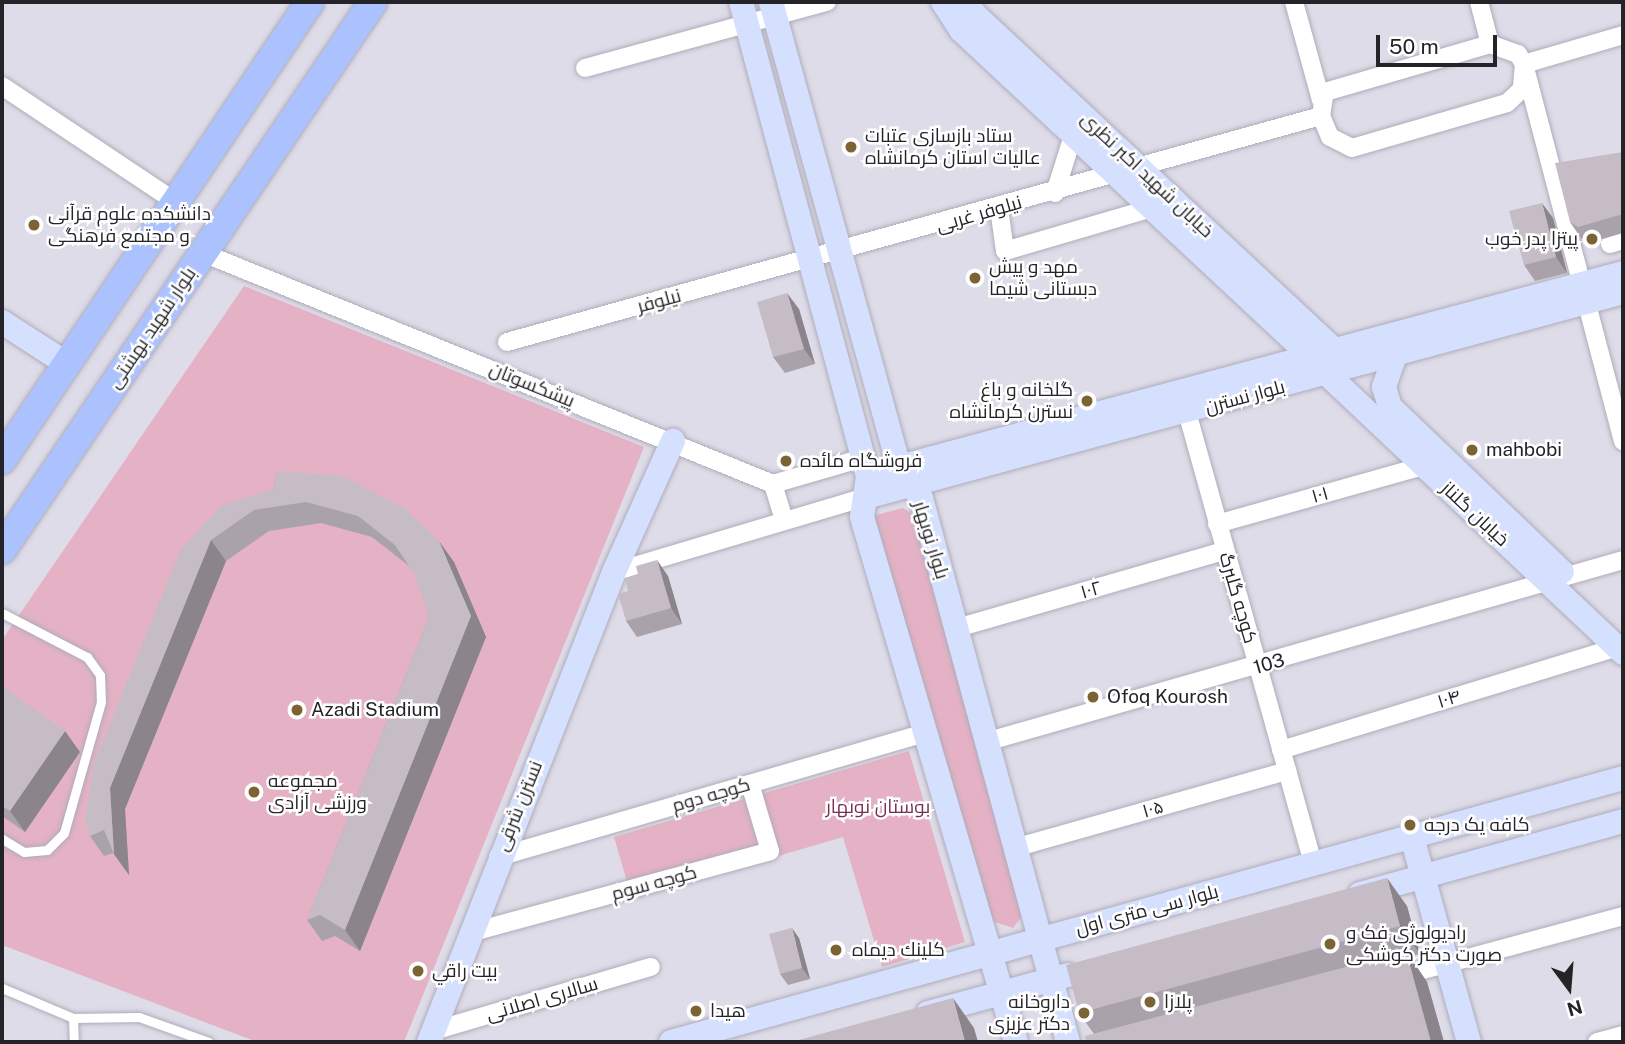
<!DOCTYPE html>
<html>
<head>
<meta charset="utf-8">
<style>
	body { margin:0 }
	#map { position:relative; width:1625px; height:1044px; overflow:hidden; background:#dfdce9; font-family:"Public Sans",Cairo,sans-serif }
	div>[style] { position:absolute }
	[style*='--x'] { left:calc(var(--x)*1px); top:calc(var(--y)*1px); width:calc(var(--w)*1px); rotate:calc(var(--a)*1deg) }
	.green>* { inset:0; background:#e4b2c4 }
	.roads { filter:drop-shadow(0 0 2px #afacb9) drop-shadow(0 0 2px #afacb9) }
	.lane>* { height:9px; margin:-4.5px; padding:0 4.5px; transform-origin:4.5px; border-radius:4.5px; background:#fff }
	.street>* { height:18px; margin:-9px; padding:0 9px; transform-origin:9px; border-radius:9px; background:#fff }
	.secondary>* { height:24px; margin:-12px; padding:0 12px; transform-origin:12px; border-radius:12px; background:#d5e0ff }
	.primary>* { height:28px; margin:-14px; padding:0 14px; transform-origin:14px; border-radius:14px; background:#abc2fe }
	.wall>* { inset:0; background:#aaa2aa }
	.shaded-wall>* { inset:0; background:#8b848b }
	.building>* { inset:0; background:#c6bcc6 }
	.dots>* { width:19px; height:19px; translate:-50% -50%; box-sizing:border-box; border:4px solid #fff; border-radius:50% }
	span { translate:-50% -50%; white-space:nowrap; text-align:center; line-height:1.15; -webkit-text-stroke:5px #fff; paint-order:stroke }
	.poi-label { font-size:19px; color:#242327 }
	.left { translate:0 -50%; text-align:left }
	.right { translate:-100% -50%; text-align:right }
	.street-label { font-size:19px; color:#242327 }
	.park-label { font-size:19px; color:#783050 }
	.frame { position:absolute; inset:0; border:4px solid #242327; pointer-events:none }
	.north { position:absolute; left:1534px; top:953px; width:70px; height:70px; -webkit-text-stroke:5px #fff; paint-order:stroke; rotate:164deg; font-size:19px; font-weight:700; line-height:28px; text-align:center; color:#242327 }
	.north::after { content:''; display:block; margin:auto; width:24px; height:32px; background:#242327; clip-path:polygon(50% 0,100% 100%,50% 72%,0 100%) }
	.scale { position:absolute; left:1376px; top:35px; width:121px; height:32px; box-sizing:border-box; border:4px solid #242327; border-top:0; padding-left:9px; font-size:21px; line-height:24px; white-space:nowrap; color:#242327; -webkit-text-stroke:5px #fff; paint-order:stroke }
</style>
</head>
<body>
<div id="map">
	<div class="green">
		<div style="clip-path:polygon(244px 286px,644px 447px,404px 1042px,257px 1042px,2px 945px,2px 640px)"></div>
		<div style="clip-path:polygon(903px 508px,912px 514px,1027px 909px,1013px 928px,989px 920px,872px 525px,876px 515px)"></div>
		<div style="clip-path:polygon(909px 751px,965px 942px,882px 967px,843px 837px,632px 899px,614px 837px)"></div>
	</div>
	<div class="roads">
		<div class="lane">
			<div style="--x:2;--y:613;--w:96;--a:27.4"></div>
			<div style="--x:87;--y:657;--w:22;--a:54"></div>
			<div style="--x:100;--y:675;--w:27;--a:88"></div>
			<div style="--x:101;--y:702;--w:136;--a:105.8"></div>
			<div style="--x:64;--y:833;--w:24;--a:135"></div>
			<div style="--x:47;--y:850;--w:23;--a:175"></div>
			<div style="--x:24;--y:852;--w:26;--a:-149"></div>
			<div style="--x:2;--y:988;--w:77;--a:22.9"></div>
			<div style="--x:73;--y:1018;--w:66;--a:-0.9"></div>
			<div style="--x:139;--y:1017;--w:74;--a:19.7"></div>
			<div style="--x:73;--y:1018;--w:24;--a:88"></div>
		</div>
		<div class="street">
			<div style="--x:1294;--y:2;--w:102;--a:74.6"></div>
			<div style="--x:1479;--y:2;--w:43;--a:75.3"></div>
			<div style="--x:1524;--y:64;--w:25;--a:95"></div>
			<div style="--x:1522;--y:89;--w:21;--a:137"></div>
			<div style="--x:1507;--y:103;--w:161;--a:163.8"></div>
			<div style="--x:1352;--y:148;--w:25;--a:-153"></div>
			<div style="--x:1330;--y:137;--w:23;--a:-113"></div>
			<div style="--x:1321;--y:116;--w:24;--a:-81"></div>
			<div style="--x:1325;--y:92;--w:172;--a:-16.2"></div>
			<div style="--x:1490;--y:44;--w:30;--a:20"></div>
			<div style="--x:1518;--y:54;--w:12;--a:59"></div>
			<div style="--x:1524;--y:64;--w:390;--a:75.3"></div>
			<div style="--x:1524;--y:64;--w:103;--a:-16.3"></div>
			<div style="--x:585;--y:68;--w:251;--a:-15.3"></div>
			<div style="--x:2;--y:86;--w:209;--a:33.7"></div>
			<div style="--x:1055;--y:193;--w:70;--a:-72.6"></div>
			<div style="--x:999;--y:208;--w:43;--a:82.1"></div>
			<div style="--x:1005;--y:251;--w:160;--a:-16.3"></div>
			<div style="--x:1610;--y:244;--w:14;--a:-17"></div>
			<div style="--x:203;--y:253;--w:615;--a:22.06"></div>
			<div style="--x:773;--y:484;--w:94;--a:-16.1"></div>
			<div style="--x:507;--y:342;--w:845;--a:-15.52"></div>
			<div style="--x:1187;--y:412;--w:469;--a:74.4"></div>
			<div style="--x:773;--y:484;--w:38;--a:73"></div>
			<div style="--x:1217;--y:524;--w:214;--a:-15.7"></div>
			<div style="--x:614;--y:572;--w:263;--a:-16.6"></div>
			<div style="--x:957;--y:628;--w:278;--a:-16.1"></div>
			<div style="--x:989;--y:741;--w:659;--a:-15.93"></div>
			<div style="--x:1281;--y:750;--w:351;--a:-17"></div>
			<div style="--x:1018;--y:847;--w:280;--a:-15.8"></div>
			<div style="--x:498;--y:857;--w:444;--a:-16.2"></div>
			<div style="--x:469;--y:933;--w:312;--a:-15.2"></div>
			<div style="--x:770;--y:851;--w:70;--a:-106.6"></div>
			<div style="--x:1397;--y:977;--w:234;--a:-15.1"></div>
			<div style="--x:433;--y:1031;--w:227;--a:-16.4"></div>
			<div style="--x:1597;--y:1042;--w:27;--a:-15"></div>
		</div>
		<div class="secondary">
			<div style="--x:741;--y:2;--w:491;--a:75"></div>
			<div style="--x:868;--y:476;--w:41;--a:98.3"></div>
			<div style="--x:862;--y:517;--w:547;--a:73.65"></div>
			<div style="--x:771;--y:2;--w:482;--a:74.6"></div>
			<div style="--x:899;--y:467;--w:38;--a:55"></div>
			<div style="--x:921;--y:498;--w:564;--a:74.88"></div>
			<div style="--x:943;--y:2;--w:33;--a:57"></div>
			<div style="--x:961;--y:30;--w:481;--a:43"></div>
			<div style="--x:951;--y:9;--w:24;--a:12"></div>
			<div style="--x:974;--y:14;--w:496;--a:43"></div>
			<div style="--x:2;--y:322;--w:77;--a:32.9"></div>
			<div style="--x:1395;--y:355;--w:34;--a:109"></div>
			<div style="--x:1384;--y:387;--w:21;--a:73"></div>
			<div style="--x:1390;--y:407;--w:238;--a:43.8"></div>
			<div style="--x:1327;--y:374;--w:407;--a:43.3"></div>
			<div style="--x:884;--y:471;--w:765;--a:-15"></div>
			<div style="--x:866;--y:497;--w:784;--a:-15.15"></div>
			<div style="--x:1412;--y:837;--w:213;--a:74.5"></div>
			<div style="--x:1360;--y:894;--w:273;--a:-15.5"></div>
			<div style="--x:928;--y:1013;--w:145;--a:-15.2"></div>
			<div style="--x:429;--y:1042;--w:505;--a:-68.51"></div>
			<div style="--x:614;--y:572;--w:144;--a:-65.8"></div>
			<div style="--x:671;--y:1042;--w:988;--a:-15.5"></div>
		</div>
		<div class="primary">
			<div style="--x:2;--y:460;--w:552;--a:-56.08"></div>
			<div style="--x:2;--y:550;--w:662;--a:-55.9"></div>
		</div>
	</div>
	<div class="wall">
		<div style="clip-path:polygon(1623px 152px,1623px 233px,1589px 243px,1581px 238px,1570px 222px)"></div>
		<div style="clip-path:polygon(1553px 218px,1567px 273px,1535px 281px,1524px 265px)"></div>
		<div style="clip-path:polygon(799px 309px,815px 364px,785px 373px,773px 357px)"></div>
		<div style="clip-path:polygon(277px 471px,454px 562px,486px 637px,360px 951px,335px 936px,322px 941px,307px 920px,429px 617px,416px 575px,409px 566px,372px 537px,321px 523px,269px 531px,226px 561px,125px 809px,129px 875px,113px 853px,104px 856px,90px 836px,181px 549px,273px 489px)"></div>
		<div style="clip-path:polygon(668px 576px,682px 624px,637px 637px,626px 621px,628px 591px)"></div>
		<div style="clip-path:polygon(2px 686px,80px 752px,25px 832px,2px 816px)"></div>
		<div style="clip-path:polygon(1407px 906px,1420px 954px,1410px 957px,1427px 982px,1444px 1042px,1086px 1042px,1094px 1034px,1079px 1013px)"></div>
		<div style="clip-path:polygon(799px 938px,810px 979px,788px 985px,780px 974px)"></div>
	</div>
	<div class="shaded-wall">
		<div style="clip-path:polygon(1542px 203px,1553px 218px,1567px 273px,1556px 257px)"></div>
		<div style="clip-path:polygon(787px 293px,799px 309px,815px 364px,804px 349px)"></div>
		<div style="clip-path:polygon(211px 540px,226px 561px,125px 809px,129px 875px,114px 854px,110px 788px)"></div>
		<div style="clip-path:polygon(439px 541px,454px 562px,486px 637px,360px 951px,345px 930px,471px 616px)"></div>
		<div style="clip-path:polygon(657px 560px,668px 576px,682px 624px,671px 608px)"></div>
		<div style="clip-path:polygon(65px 731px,80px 752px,25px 832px,10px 811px)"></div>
		<div style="clip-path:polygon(1387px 878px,1407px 906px,1420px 954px,1400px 926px)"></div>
		<div style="clip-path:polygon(792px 928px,799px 938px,810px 979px,802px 968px)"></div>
		<div style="clip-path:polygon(1406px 951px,1427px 982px,1444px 1042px,1431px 1042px)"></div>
		<div style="clip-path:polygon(953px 998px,974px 1028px,978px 1042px,965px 1042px)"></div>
	</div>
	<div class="building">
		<div style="clip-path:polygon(1623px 152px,1623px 214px,1578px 227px,1570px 222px,1555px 163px)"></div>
		<div style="clip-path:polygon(1542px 203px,1556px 257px,1524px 265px,1509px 211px)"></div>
		<div style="clip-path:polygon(787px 293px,804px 349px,773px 357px,757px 302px)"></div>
		<div style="clip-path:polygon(277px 471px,342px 476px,404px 508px,439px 541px,471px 616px,345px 930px,320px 915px,307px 920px,429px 617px,415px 575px,395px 545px,358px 516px,306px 502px,254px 510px,211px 540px,110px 788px,114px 854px,104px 830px,90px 836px,85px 819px,94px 763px,181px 549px,222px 505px,273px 489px)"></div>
		<div style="clip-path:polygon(657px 560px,671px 608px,626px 621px,618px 594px,628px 591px,625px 578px,638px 574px,636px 566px)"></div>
		<div style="clip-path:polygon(2px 686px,65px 731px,10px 811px,2px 806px)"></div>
		<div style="clip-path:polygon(1387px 878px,1400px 926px,1079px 1013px,1066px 965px)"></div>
		<div style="clip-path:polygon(792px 928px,802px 968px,780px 974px,769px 934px)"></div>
		<div style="clip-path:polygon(1406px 951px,1431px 1042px,1086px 1042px,1085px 1036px)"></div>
		<div style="clip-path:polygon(953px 998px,965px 1042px,791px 1042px)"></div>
	</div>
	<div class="dots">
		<div style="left:851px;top:147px;background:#7b6334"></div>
		<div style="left:34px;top:225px;background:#7b6334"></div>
		<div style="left:1592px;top:239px;background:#7b6334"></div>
		<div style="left:975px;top:278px;background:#7b6334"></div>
		<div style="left:1087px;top:401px;background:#7b6334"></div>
		<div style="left:1472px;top:450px;background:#7b6334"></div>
		<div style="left:786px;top:461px;background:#7b6334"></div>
		<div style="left:1093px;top:697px;background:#7b6334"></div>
		<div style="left:297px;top:710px;background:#7b6334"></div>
		<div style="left:254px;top:792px;background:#7b6334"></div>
		<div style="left:1410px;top:825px;background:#7b6334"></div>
		<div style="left:1330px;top:944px;background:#7b6334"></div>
		<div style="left:836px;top:950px;background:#7b6334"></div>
		<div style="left:418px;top:971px;background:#7b6334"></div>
		<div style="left:1150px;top:1002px;background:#7b6334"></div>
		<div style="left:696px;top:1011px;background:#7b6334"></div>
		<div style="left:1084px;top:1013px;background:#7b6334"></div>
	</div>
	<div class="poi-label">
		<span class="left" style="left:865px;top:147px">ستاد بازسازی عتبات<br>عالیات استان کرمانشاه</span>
		<span class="left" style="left:48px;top:225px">دانشکده علوم قرآنی<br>و مجتمع فرهنگی</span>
		<span class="right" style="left:1578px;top:239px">پیتزا پدر خوب</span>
		<span class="left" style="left:989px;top:278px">مهد و پیش<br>دبستانی شیما</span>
		<span class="right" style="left:1073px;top:401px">گلخانه و باغ<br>نسترن کرمانشاه</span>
		<span class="left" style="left:1486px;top:450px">mahbobi</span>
		<span class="left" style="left:800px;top:461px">فروشگاه مائده</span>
		<span class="left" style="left:1107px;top:697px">Ofoq Kourosh</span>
		<span class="left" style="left:311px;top:710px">Azadi Stadium</span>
		<span class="left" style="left:268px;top:792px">مجموعه<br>ورزشی آزادی</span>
		<span class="left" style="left:1424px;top:825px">کافه یک درجه</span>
		<span class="left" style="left:1346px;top:944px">رادیولوژی فک و<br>صورت دکتر کوشکی</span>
		<span class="left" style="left:852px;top:950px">كلينك ديماه</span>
		<span class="left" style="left:432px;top:971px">بيت راقي</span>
		<span class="right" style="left:1070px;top:1013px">داروخانه<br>دکتر عزیزی</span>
		<span class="left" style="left:1164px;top:1002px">پلازا</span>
		<span class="left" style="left:710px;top:1011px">هیدا</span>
	</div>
	<div class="street-label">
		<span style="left:1147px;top:175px;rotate:43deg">خیابان شهید اکبر نظری</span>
		<span style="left:979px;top:214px;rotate:-16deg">نیلوفر غربی</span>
		<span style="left:659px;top:301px;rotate:-15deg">نیلوفر</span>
		<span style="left:152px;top:328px;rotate:-56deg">بلوار شهید بهشتی</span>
		<span style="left:532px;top:385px;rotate:22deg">پیشکسوتان</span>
		<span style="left:1245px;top:397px;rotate:-15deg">بلوار نسترن</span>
		<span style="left:1320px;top:495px;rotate:-16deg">۱۰۱</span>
		<span style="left:1475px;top:514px;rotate:43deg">خیابان گلناز</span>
		<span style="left:931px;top:540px;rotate:73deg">بلوار نوبهار</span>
		<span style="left:1091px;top:590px;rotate:-16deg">۱۰۲</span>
		<span style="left:1238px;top:598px;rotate:74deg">کوچه گلبرگ</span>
		<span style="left:1269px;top:664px;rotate:-16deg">103</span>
		<span style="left:1449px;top:699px;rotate:-17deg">۱۰۴</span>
		<span style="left:711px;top:795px;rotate:-16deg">کوچه دوم</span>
		<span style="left:519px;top:806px;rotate:-68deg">نسترن شرقی</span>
		<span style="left:1153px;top:809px;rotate:-16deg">۱۰۵</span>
		<span style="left:654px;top:883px;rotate:-15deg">کوچه سوم</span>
		<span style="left:1147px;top:910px;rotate:-15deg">بلوار سی متری اول</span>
		<span style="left:542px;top:999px;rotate:-16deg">سالاری اصلانی</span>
	</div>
	<div class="park-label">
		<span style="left:878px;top:807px">بوستان نوبهار</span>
	</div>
	<div class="frame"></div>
	<div class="north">N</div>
	<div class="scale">50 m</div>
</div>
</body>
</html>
